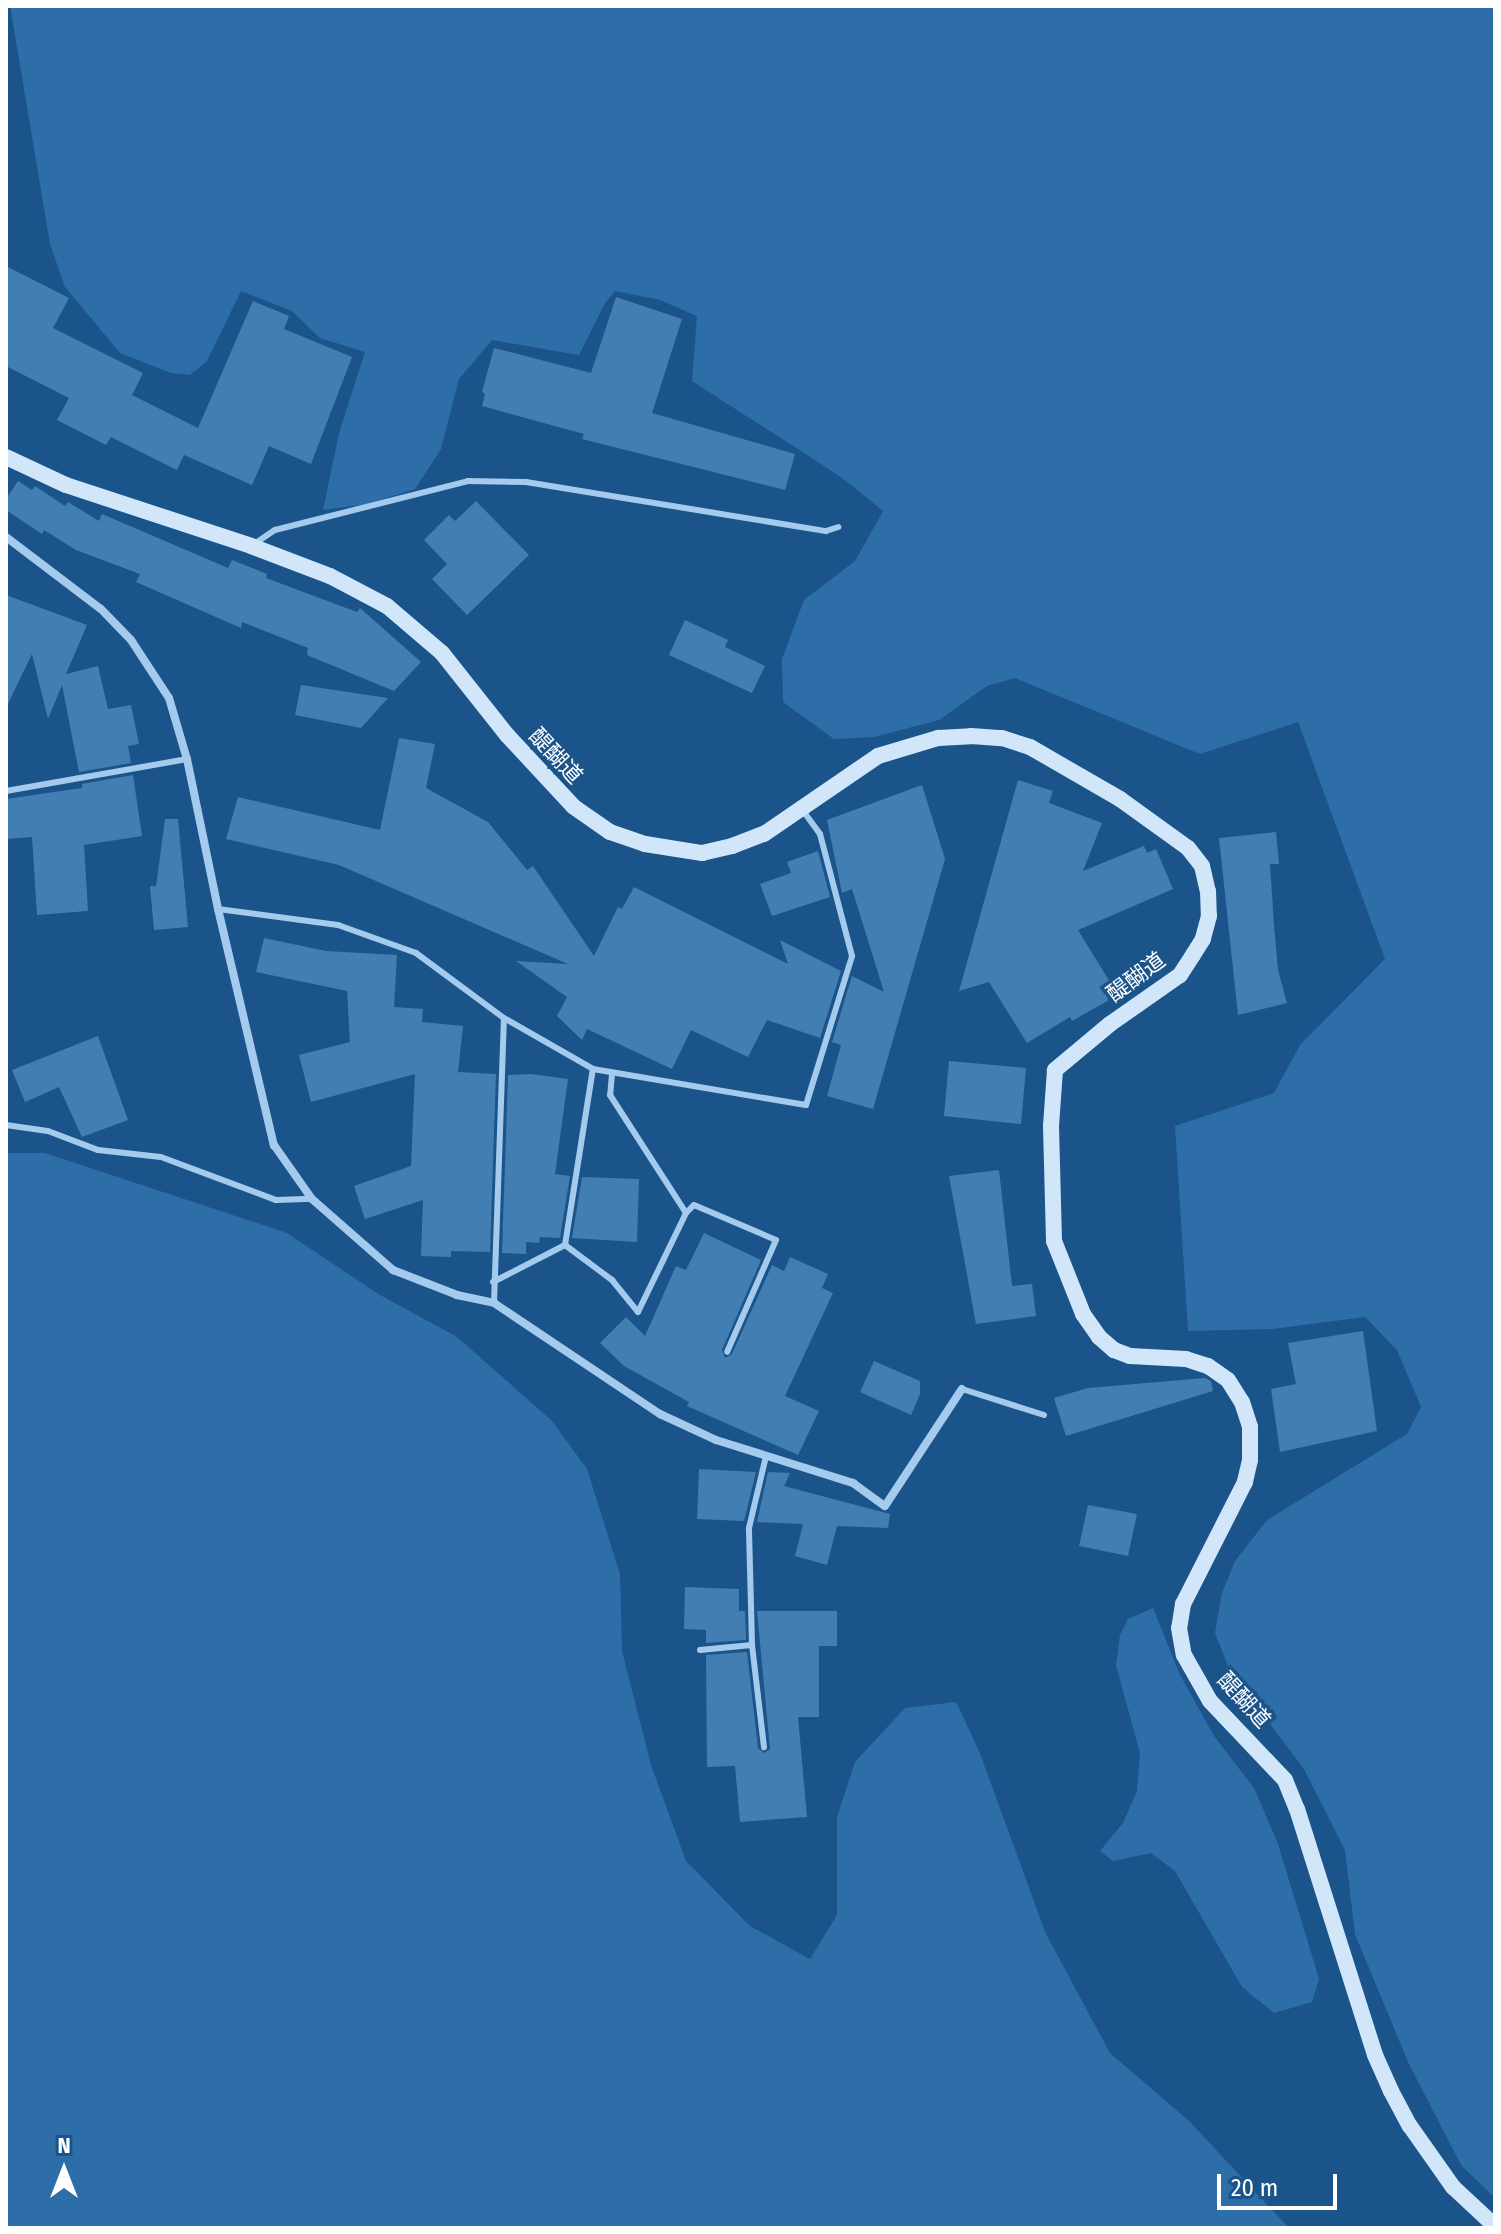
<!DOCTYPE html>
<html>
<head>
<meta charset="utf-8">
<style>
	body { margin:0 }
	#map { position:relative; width:1501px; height:2234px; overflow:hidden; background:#1a548a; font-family:"Fira Sans Condensed","Noto Sans JP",sans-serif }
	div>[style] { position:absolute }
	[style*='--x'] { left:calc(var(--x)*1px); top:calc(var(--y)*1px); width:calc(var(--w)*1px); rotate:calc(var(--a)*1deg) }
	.green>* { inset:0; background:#2d6ea9 }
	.building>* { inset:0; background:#437eb3 }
	.lane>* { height:6px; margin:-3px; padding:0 3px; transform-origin:3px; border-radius:3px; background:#a4cbed }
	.street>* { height:8px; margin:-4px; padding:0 4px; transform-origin:4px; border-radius:4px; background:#a4cbed }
	.secondary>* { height:16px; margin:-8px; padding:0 8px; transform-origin:8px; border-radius:8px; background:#d1e6f9 }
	span { translate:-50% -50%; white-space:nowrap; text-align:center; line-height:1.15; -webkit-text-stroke:7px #1a548a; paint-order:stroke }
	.street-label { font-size:22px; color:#fff }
	.frame { position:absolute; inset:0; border:8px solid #fff; pointer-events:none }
	.north { position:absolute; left:24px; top:2130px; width:80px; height:80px; -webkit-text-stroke:6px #1a548a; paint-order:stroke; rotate:0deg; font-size:22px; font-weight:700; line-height:32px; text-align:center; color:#fff }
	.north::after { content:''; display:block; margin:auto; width:28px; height:36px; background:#fff; clip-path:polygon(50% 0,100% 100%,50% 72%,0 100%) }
	.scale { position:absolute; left:1217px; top:2174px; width:120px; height:36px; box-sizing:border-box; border:4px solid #fff; border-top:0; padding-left:10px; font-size:24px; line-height:28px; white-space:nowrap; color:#fff; -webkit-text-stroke:6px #1a548a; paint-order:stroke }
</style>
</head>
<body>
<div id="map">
	<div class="green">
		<div style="clip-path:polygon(10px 6px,1495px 6px,1495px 2198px,1461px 2165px,1408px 2062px,1355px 1934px,1345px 1850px,1304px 1769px,1230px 1671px,1215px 1633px,1222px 1593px,1235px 1561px,1267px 1520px,1407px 1434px,1421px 1407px,1397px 1350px,1365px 1317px,1272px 1329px,1188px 1331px,1175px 1126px,1274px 1093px,1300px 1045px,1385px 959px,1298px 722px,1200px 754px,1015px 678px,987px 686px,939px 720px,874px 737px,834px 739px,783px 702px,782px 659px,804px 600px,855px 561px,883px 511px,841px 477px,692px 381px,697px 316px,660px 300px,615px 291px,605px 303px,579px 355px,492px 340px,459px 379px,441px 449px,415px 489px,367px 504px,323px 510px,339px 433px,365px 352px,320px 338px,292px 311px,241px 291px,207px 361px,190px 375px,171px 373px,120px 353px,65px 287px,50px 244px)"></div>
		<div style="clip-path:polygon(6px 1153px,45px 1153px,287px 1233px,380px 1295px,457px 1337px,552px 1421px,587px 1469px,620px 1574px,622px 1651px,651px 1765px,686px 1861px,750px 1926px,810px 1959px,837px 1915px,837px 1817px,855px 1762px,905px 1708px,956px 1702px,979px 1751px,1046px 1934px,1110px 2053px,1189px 2121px,1289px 2228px,6px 2228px)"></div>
		<div style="clip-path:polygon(1153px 1608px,1180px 1675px,1214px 1736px,1254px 1788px,1278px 1844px,1319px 1979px,1312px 2002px,1274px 2013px,1242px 1987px,1175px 1871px,1151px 1853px,1113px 1861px,1100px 1851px,1123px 1823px,1137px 1791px,1140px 1753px,1116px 1665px,1120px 1635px,1128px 1619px)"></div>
	</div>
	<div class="building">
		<div style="clip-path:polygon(6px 266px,69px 298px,53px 328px,143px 373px,132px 395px,198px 428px,253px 301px,289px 316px,284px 329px,352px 357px,311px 464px,269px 446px,252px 485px,184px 455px,177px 470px,111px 437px,106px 445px,57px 420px,69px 398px,6px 366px)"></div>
		<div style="clip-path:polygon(616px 297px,682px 319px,652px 413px,795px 454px,785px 490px,582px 439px,584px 434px,482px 406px,485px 394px,482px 392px,494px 348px,591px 373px)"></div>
		<div style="clip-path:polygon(18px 481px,32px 490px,35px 486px,65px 506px,68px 502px,99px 521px,102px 514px,228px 568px,232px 560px,267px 574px,266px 578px,357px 612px,360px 608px,421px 662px,394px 691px,307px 655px,308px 648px,242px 622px,241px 628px,136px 582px,140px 574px,76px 550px,44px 530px,42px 534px,6px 510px,6px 499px)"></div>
		<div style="clip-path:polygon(476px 501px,529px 555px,467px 615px,432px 579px,447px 564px,424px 540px,449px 515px,455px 521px)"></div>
		<div style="clip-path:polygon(6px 595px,87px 625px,66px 674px,98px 666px,108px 709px,131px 705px,139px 744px,128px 746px,131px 763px,79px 772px,62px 685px,48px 719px,32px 654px,6px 708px)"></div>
		<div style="clip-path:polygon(685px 620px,728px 640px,725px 647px,765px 666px,752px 693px,669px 655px)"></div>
		<div style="clip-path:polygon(301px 685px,388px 698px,361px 728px,295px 715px)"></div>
		<div style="clip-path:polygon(399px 738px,435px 744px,426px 788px,488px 822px,527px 870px,533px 866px,594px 956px,618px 907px,622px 909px,634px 887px,788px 964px,780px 940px,841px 971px,820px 1038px,767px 1020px,748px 1057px,691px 1030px,672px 1069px,587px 1029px,582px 1040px,557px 1016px,567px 997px,516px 961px,568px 964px,339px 865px,226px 839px,238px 797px,380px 830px)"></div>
		<div style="clip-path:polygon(133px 775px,142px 836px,84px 845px,88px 911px,37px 915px,32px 837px,6px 839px,6px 799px,82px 788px,82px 784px)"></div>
		<div style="clip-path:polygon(1018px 780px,1053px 791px,1049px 803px,1102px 823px,1083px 871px,1144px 846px,1147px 853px,1156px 849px,1173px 889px,1078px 930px,1118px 995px,1072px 1021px,1070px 1017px,1027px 1043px,989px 982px,959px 991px)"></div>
		<div style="clip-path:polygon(922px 785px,945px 859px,873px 1109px,827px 1096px,841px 1045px,832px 1042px,852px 976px,884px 992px,852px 889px,842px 893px,827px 820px)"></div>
		<div style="clip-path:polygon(165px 819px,178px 819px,188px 927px,154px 930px,150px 886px,156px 886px)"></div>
		<div style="clip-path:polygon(1276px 832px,1279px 864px,1270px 864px,1274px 925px,1278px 970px,1287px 1003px,1238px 1015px,1219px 838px)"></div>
		<div style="clip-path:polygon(818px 851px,830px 897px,772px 916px,760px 884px,791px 873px,787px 862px)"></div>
		<div style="clip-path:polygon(264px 938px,326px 951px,397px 955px,394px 1007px,423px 1009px,422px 1022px,463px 1026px,458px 1072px,496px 1074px,490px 1252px,451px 1251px,451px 1257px,421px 1256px,423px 1200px,365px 1219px,354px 1186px,411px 1166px,415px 1074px,311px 1102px,299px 1055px,350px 1042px,347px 991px,256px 972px)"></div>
		<div style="clip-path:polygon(98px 1036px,128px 1120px,82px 1137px,59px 1087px,25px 1102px,12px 1070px)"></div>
		<div style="clip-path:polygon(949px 1061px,1026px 1068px,1021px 1124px,944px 1116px)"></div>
		<div style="clip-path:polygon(531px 1074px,568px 1079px,555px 1174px,570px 1176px,560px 1238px,540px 1237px,539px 1243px,526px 1242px,526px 1254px,502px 1253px,508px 1075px)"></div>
		<div style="clip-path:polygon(999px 1170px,1012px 1286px,1032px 1284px,1036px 1316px,976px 1324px,949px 1176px)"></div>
		<div style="clip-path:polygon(582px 1177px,639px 1179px,637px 1242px,572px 1238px)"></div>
		<div style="clip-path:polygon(704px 1233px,761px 1260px,722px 1350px,725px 1358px,732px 1354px,772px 1265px,784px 1271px,790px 1257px,828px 1274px,822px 1288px,833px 1293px,785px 1396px,819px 1411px,798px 1455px,687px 1406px,689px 1402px,624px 1366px,600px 1343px,626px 1317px,645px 1336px,676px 1266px,686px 1270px)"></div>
		<div style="clip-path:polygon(1363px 1331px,1377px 1431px,1280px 1452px,1271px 1389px,1296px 1384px,1288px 1343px)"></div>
		<div style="clip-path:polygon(874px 1361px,920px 1381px,920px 1394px,911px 1415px,860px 1392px)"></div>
		<div style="clip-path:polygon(1205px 1378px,1211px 1381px,1213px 1391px,1066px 1436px,1054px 1398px,1088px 1388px)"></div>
		<div style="clip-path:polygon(699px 1469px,756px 1472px,744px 1521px,697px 1519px)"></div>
		<div style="clip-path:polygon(768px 1472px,790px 1473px,784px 1486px,890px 1514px,888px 1528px,837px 1526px,827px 1565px,795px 1556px,803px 1524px,757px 1522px)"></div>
		<div style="clip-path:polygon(1088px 1505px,1137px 1514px,1128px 1556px,1079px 1546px)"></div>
		<div style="clip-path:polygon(685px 1587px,739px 1589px,739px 1611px,745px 1611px,746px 1640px,706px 1643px,706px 1630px,684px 1629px)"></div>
		<div style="clip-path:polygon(757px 1611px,837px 1611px,837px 1646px,819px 1646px,819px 1717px,798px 1717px,807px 1817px,740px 1822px,735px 1766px,707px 1767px,706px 1655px,747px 1652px,758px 1748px,764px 1753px,770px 1749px)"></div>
	</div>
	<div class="lane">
		<div style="--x:254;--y:544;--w:25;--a:-34"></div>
		<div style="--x:275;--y:530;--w:199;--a:-14.2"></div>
		<div style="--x:468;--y:481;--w:58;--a:1"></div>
		<div style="--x:526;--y:482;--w:304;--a:9.3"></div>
		<div style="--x:826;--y:531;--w:13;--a:-18"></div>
		<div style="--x:6;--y:791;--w:184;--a:-10"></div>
		<div style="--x:218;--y:909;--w:121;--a:7.6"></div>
		<div style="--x:338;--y:925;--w:83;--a:19.7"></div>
		<div style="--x:416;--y:953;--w:109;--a:36.5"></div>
		<div style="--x:504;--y:1018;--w:103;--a:29.8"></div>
		<div style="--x:593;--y:1069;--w:216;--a:9.6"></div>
		<div style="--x:806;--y:1105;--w:156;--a:-72.8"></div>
		<div style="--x:852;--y:956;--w:126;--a:-104.7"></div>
		<div style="--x:820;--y:834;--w:31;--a:-126"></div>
		<div style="--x:612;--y:1074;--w:21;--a:95"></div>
		<div style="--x:610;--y:1095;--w:140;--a:57.2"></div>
		<div style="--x:686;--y:1213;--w:11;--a:-45"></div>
		<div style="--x:694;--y:1205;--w:89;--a:23.1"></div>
		<div style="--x:776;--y:1240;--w:122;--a:113.6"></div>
		<div style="--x:6;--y:1125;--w:42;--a:8.1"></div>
		<div style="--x:48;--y:1131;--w:53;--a:20.8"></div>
		<div style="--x:98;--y:1150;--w:63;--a:6.3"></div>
		<div style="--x:161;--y:1157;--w:123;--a:20.5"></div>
		<div style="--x:276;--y:1200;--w:36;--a:-2"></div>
		<div style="--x:565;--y:1245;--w:59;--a:36.7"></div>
		<div style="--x:612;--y:1280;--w:41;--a:50.9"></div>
		<div style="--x:638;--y:1312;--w:110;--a:-64.1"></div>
		<div style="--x:493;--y:1282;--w:81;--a:-27.2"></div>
		<div style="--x:565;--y:1245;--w:178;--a:-81"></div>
		<div style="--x:494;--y:1303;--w:284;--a:-88"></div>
		<div style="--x:962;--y:1389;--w:86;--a:17.6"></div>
		<div style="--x:752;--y:1645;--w:117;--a:-91.5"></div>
		<div style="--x:749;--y:1528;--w:74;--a:-76.7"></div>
		<div style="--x:700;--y:1650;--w:52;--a:-5.5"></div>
		<div style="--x:752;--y:1645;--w:103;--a:83.3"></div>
	</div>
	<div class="street">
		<div style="--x:6;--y:537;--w:119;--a:37.2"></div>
		<div style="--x:101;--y:609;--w:43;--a:45.9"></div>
		<div style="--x:131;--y:640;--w:69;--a:56.8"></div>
		<div style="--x:169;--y:698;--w:64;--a:73.6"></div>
		<div style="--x:187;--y:759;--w:153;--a:78.3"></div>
		<div style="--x:218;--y:909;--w:243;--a:76.7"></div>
		<div style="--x:274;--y:1145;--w:66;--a:54.9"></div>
		<div style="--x:312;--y:1199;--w:108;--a:41.2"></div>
		<div style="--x:393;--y:1270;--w:69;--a:21.3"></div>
		<div style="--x:457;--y:1295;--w:38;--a:12"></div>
		<div style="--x:494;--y:1303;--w:200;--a:33.8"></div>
		<div style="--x:660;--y:1414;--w:62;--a:24.9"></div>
		<div style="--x:716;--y:1440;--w:144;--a:17.4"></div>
		<div style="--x:853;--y:1483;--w:39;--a:36"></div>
		<div style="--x:885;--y:1506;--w:140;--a:-56.7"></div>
	</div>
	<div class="secondary">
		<div style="--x:6;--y:457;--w:66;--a:25"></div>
		<div style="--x:66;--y:485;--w:195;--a:18.2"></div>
		<div style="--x:251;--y:546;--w:85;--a:20.8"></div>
		<div style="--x:330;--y:576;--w:64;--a:27.8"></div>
		<div style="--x:387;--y:606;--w:72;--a:40.5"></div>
		<div style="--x:442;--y:653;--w:105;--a:51.6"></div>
		<div style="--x:507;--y:735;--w:98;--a:47.1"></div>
		<div style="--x:574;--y:807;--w:44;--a:34.8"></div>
		<div style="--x:610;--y:832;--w:37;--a:19"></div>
		<div style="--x:645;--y:844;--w:58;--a:9"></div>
		<div style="--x:702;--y:853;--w:31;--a:-13"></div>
		<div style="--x:732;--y:846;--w:34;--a:-21"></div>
		<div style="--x:764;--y:834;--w:138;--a:-34.4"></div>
		<div style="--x:878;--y:756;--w:63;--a:-16.7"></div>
		<div style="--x:938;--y:738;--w:33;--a:-3"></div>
		<div style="--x:971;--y:736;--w:31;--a:4"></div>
		<div style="--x:1002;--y:738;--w:29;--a:18"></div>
		<div style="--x:1030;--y:747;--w:104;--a:30"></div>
		<div style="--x:1120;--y:799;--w:84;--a:35.8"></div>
		<div style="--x:1188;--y:848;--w:23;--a:52"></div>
		<div style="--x:1202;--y:866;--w:26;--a:77"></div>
		<div style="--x:1208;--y:891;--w:25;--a:88"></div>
		<div style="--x:1209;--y:916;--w:24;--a:105"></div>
		<div style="--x:1203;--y:939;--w:19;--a:122"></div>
		<div style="--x:1193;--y:955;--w:24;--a:123"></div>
		<div style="--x:1180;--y:975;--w:85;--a:145"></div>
		<div style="--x:1110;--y:1024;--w:72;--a:140.1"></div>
		<div style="--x:1055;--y:1070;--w:56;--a:94.1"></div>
		<div style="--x:1051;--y:1126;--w:115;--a:88.5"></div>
		<div style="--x:1054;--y:1241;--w:79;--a:68.3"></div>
		<div style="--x:1083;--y:1314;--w:28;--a:55"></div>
		<div style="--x:1099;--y:1337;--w:20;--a:41"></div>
		<div style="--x:1114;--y:1350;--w:17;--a:21"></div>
		<div style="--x:1130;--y:1356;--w:56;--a:3.1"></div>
		<div style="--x:1186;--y:1359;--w:23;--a:18"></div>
		<div style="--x:1208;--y:1366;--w:24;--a:35"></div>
		<div style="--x:1228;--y:1380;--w:26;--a:58"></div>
		<div style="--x:1242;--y:1402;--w:26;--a:72"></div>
		<div style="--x:1250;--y:1427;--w:33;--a:90"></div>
		<div style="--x:1250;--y:1460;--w:23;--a:103"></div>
		<div style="--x:1245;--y:1482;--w:137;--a:116.9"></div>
		<div style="--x:1183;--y:1604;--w:24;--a:99"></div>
		<div style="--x:1179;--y:1628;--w:27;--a:80"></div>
		<div style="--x:1184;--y:1655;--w:53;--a:60.5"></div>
		<div style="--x:1210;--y:1701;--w:109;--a:46.5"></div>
		<div style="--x:1285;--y:1780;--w:31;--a:68"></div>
		<div style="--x:1297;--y:1809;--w:258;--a:72.4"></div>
		<div style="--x:1375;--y:2055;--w:39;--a:66"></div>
		<div style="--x:1391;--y:2091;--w:40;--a:62"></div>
		<div style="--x:1410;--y:2126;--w:75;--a:54.8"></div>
		<div style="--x:1453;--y:2187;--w:57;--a:42.9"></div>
	</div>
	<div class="street-label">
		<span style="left:556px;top:756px;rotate:47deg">醍醐道</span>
		<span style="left:1136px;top:977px;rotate:-37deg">醍醐道</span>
		<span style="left:1244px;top:1700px;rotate:48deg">醍醐道</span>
	</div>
	<div class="frame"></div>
	<div class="north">N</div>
	<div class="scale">20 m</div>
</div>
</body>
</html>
